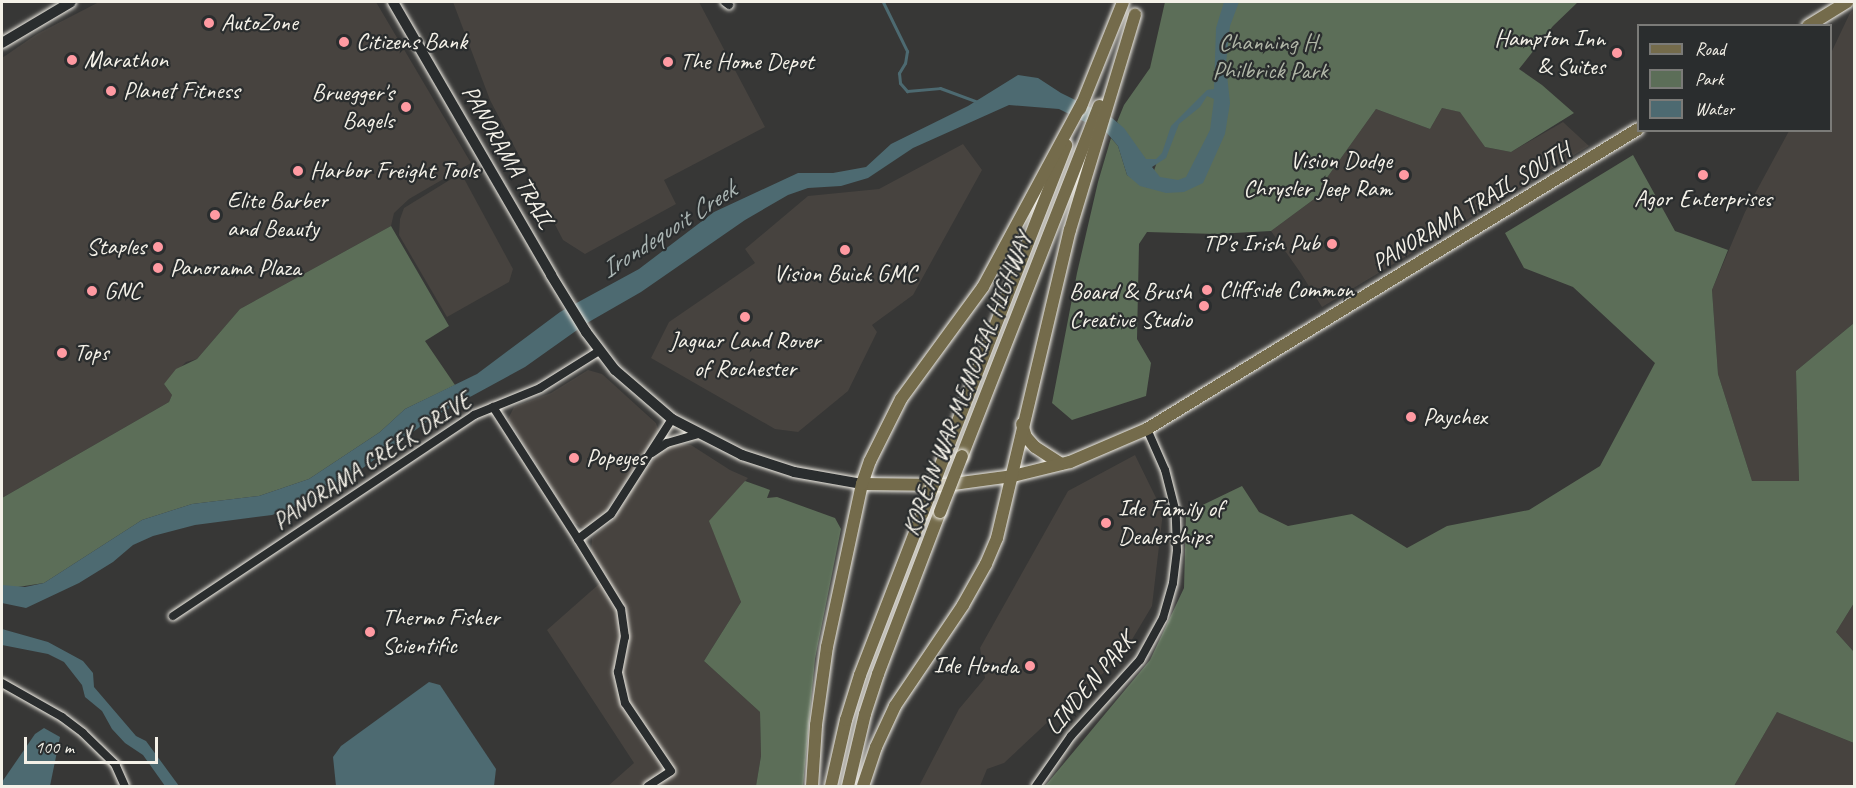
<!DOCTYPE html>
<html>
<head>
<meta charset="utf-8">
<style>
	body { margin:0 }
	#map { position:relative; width:1856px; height:788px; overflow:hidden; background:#373736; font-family:Caveat,sans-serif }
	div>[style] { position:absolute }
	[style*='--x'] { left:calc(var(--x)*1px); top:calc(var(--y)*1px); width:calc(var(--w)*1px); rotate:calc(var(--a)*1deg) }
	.built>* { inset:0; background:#47433f }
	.green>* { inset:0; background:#5c6e58 }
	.water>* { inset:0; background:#4d6a71 }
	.stream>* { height:3px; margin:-1.5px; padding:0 1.5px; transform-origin:1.5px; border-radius:1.5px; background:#4d6a71 }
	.roads { filter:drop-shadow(0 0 2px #f4f1e8) drop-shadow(0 0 2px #f4f1e8) }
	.street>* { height:8px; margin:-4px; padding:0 4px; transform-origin:4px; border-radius:4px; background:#2a2d2e }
	.secondary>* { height:10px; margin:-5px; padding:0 5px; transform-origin:5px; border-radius:5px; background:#2a2d2e }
	.primary>* { height:12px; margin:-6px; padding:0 6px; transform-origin:6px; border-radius:6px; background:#746b4b }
	.bridges { filter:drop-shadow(0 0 2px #f4f1e8) drop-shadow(0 0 2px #f4f1e8) }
	.primary-bridge>* { height:12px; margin:-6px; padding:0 6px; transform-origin:6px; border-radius:6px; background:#746b4b }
	.dots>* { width:16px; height:16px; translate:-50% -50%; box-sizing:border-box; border:3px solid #2a2d2e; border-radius:50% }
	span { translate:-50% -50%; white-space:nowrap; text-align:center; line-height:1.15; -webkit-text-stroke:4.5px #2a2d2e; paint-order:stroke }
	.poi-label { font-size:24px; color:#f4f1e8 }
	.left { translate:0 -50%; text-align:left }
	.right { translate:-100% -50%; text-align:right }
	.park-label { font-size:24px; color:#b0b6a7 }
	.street-label { font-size:24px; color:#f4f1e8 }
	.water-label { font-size:26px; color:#a9b4b2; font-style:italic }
	.frame { position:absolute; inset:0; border:3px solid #f4f1e8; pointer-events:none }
	.legend { position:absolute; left:1637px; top:24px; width:195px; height:108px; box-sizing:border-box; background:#2a2d2e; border:2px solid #7b7b78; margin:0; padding:8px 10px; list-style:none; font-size:18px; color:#f4f1e8 }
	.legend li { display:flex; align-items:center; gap:12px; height:30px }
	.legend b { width:30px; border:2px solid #7b7b78 }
	.scale { position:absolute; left:24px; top:737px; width:134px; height:27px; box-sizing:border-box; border:3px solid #f4f1e8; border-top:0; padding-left:8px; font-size:18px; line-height:21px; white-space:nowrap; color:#f4f1e8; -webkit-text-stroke:4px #2a2d2e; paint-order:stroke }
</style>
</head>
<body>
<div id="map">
	<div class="built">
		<div style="clip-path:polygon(99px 2px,376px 2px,471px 163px,409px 199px,394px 213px,391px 226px,240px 309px,197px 359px,186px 362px,164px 384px,172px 395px,169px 402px,2px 498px,2px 58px,37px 34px)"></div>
		<div style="clip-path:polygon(453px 2px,699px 2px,765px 127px,664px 180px,676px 204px,585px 254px,563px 240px,490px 100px)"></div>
		<div style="clip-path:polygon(1854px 10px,1854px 323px,1796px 371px,1799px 481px,1752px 481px,1718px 374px,1712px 290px,1745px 212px,1789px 131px,1830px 130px,1831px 53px,1850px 13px)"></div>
		<div style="clip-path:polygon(1442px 108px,1461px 112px,1485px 147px,1511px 152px,1563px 122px,1589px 146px,1322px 307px,1300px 272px,1271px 231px,1321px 194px,1321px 186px,1376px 109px,1430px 129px)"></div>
		<div style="clip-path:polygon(963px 144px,982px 170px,913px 295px,872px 325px,877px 332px,848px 391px,798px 432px,775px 429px,651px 358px,669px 322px,755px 263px,745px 249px,808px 196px,879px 189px)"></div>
		<div style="clip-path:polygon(461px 173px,513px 269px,509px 282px,447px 317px,399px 235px,400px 219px,404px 208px)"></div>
		<div style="clip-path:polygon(588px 370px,602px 374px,656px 423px,659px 432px,604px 514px,589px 526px,582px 527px,572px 521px,508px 419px,514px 407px,551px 393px)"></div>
		<div style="clip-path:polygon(675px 443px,691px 445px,730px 470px,748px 478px,710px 521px,741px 602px,704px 661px,760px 712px,761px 756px,756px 786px,608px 786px,634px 763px,547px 630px,607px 577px,591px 551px,592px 538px,614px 519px,639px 478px,661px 450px)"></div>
		<div style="clip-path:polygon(1135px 455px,1163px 512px,1152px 606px,1121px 658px,1068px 703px,1004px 763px,987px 769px,980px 786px,919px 786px,959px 709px,985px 678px,980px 648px,1068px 491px)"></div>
		<div style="clip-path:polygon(1854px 603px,1854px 652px,1836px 632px)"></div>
		<div style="clip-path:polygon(1777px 712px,1854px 743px,1854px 786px,1734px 786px)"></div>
	</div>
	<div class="green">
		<div style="clip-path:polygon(1165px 2px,1578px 2px,1553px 26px,1519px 69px,1542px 85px,1574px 113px,1511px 152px,1485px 147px,1460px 112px,1442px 108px,1430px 129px,1376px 109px,1321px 186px,1321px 194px,1271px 231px,1216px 234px,1147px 232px,1139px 244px,1137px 339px,1151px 363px,1146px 396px,1072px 420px,1052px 403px,1077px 273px,1098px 182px,1111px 138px,1118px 146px,1127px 175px,1148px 188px,1158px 159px,1146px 160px,1117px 122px,1124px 105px,1150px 68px)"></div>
		<div style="clip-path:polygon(1633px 155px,1675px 231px,1728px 250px,1712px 290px,1718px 374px,1752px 481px,1799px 481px,1796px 371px,1854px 323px,1854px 603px,1836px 632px,1854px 652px,1854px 743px,1777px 712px,1734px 786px,1045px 786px,1150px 660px,1184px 588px,1186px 513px,1242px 486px,1259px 512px,1288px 526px,1352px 514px,1407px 548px,1447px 526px,1529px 510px,1600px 466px,1655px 363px,1573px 287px,1524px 268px,1505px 233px)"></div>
		<div style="clip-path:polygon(391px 226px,449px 326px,425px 341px,455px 385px,405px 409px,380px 432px,309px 479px,259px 496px,192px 504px,142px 520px,44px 583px,18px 587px,2px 595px,2px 498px,169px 402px,172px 395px,164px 384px,176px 369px,197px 359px,240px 309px)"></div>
		<div style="clip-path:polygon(745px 481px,770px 490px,767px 498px,777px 497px,835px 518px,841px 529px,815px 659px,803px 786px,756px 786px,761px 756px,760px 712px,704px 661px,741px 602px,709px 521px)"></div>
	</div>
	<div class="water">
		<div style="clip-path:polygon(evenodd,1224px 2px,1239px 2px,1230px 26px,1228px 43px,1226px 65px,1230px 103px,1225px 134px,1203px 183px,1184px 192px,1166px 193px,1140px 186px,1127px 175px,1118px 146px,1107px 133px,1059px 109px,1009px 105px,913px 148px,868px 178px,841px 186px,808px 188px,788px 195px,745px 220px,641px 292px,587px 323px,525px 367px,435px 416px,360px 470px,302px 504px,272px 515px,195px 525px,153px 536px,133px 545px,113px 562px,79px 583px,26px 608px,2px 603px,2px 585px,25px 587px,44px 583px,142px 520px,192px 504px,259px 496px,309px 479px,380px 432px,405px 409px,477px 374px,560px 312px,639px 269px,714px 212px,798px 173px,833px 173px,866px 167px,891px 144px,968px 106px,1018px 75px,1038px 78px,1061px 93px,1112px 118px,1124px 128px,1146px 159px,1156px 159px,1162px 153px,1171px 126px,1207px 90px,1214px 89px,1216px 28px,1224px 2px,1207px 96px,1214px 99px,1210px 130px,1186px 177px,1178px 180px,1160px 177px,1152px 167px,1166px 158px,1179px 124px,1200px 107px,1207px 96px)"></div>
		<div style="clip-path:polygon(2px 629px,48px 642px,83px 661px,93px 673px,94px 687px,136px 736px,146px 741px,179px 786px,165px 786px,143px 755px,125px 743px,112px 729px,102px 711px,85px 697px,82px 685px,64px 662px,48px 654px,2px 645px)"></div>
		<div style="clip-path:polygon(429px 682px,440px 685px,496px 769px,494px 786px,336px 786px,333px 757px,341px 746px)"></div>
		<div style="clip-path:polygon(44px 728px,60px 737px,50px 786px,2px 786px,2px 782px,35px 734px)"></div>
	</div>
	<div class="stream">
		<div style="--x:883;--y:2;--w:55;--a:63.9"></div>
		<div style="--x:907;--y:51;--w:12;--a:99"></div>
		<div style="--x:905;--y:63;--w:12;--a:121"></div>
		<div style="--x:899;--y:73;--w:10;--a:84"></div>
		<div style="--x:900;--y:83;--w:11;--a:49"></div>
		<div style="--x:907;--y:91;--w:33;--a:-5"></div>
		<div style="--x:940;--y:88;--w:40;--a:20.2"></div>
	</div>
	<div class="roads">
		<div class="street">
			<div style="--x:725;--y:2;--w:5;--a:37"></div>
			<div style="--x:493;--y:407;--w:157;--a:57.2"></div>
			<div style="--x:652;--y:453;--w:18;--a:-34"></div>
			<div style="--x:667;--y:443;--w:32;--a:-16"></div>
			<div style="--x:173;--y:616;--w:362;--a:-33.7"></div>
			<div style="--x:474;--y:415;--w:71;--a:-22.2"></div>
			<div style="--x:540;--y:388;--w:70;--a:-32.1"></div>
			<div style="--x:2;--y:683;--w:69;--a:29.5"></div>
			<div style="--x:62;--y:717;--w:26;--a:37"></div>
			<div style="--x:83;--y:733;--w:45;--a:44.1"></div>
			<div style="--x:115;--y:764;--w:24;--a:66"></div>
			<div style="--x:648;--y:786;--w:27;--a:-33"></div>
			<div style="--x:671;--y:771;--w:82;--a:-124.1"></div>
			<div style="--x:625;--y:703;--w:32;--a:-103"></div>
			<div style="--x:618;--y:672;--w:36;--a:-79"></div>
			<div style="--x:625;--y:637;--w:28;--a:-98"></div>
			<div style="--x:621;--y:609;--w:82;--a:-121.6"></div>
			<div style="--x:578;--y:539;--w:41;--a:-37.1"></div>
			<div style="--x:611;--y:514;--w:113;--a:-57.3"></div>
			<div style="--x:1036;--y:786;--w:61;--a:-55"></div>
			<div style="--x:1071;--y:736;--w:103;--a:-47.8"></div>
			<div style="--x:1140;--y:660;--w:48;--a:-61.3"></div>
			<div style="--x:1163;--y:618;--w:36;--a:-74"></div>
			<div style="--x:1173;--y:583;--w:32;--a:-83"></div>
			<div style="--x:1177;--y:551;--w:38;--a:-92"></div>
			<div style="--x:1176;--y:513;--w:44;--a:-104.3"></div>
			<div style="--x:1165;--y:470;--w:45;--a:-113.7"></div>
		</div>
		<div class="secondary">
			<div style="--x:393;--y:2;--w:315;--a:59.9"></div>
			<div style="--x:551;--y:275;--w:67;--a:58.4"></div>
			<div style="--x:586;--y:332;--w:48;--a:52.7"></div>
			<div style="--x:615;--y:370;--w:75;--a:40.7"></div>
			<div style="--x:672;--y:419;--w:79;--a:27.2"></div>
			<div style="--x:742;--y:455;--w:55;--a:18.1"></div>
			<div style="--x:794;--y:472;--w:69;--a:10"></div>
			<div style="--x:2;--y:43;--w:80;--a:-30.7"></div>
		</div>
		<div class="primary">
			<div style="--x:1808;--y:26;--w:46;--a:-31.6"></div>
			<div style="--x:1080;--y:109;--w:115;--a:-68.1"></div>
			<div style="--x:1022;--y:424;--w:14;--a:73"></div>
			<div style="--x:1026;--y:437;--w:13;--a:48"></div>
			<div style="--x:1035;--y:447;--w:31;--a:33"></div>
			<div style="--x:962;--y:456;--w:376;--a:-68.6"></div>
			<div style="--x:944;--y:457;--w:335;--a:-68.6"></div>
			<div style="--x:862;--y:484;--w:84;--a:0.7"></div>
			<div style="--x:946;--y:485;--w:68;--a:-7.7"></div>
			<div style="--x:1013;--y:476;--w:59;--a:-13.8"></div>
			<div style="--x:1070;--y:462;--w:84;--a:-23.2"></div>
			<div style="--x:1147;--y:429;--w:575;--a:-31.42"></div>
			<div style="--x:812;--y:786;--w:61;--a:-86.2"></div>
			<div style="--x:816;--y:725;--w:79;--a:-82"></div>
			<div style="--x:827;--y:647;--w:167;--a:-77.9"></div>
			<div style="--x:862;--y:484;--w:24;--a:-71"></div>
			<div style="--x:870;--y:461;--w:69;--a:-63.4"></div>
			<div style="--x:901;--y:399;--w:139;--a:-53.8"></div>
			<div style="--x:983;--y:287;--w:209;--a:-61.7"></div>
			<div style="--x:831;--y:786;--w:68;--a:-77.2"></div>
			<div style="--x:846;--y:720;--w:47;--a:-72.7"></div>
			<div style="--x:860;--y:675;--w:173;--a:-68.9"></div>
			<div style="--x:848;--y:786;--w:74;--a:-76.7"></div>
			<div style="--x:865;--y:714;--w:42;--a:-72"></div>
			<div style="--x:878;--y:674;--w:173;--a:-69.1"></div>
			<div style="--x:863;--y:786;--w:41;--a:-71.6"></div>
			<div style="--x:876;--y:747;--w:45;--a:-65.1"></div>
			<div style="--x:895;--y:706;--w:122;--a:-56"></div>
			<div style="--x:963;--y:605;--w:47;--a:-60.7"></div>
			<div style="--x:986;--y:564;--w:28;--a:-67"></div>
			<div style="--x:997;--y:538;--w:317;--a:-76.7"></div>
			<div style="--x:1070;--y:230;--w:225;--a:-73.2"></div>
		</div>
	</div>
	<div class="bridges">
		<div class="primary-bridge">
			<div style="--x:940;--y:512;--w:60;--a:-68.6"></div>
			<div style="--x:922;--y:514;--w:61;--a:-68.9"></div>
		</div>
	</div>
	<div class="dots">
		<div style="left:209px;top:23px;background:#ff9aa2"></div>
		<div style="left:344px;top:42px;background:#ff9aa2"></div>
		<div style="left:1617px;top:53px;background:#ff9aa2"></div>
		<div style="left:72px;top:60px;background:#ff9aa2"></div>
		<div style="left:668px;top:62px;background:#ff9aa2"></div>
		<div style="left:111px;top:91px;background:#ff9aa2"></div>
		<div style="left:406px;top:107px;background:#ff9aa2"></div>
		<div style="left:298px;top:171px;background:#ff9aa2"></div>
		<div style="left:1404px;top:175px;background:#ff9aa2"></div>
		<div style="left:1703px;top:175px;background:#ff9aa2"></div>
		<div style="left:215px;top:215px;background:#ff9aa2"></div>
		<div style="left:1332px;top:244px;background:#ff9aa2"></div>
		<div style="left:158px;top:247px;background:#ff9aa2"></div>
		<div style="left:845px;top:250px;background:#ff9aa2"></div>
		<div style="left:158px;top:268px;background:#ff9aa2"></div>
		<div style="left:1207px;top:290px;background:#ff9aa2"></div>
		<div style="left:92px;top:291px;background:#ff9aa2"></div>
		<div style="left:1204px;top:306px;background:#ff9aa2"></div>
		<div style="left:745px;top:317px;background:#ff9aa2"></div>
		<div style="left:62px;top:353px;background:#ff9aa2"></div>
		<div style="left:1411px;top:417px;background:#ff9aa2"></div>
		<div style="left:574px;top:458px;background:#ff9aa2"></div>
		<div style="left:1106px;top:523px;background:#ff9aa2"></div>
		<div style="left:370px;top:632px;background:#ff9aa2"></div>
		<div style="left:1030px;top:666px;background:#ff9aa2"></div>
	</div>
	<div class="poi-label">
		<span class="left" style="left:221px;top:23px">AutoZone</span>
		<span class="right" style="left:1605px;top:53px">Hampton Inn<br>&amp; Suites</span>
		<span class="left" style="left:356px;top:42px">Citizens Bank</span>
		<span class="left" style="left:84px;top:60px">Marathon</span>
		<span class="left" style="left:680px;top:62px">The Home Depot</span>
		<span class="left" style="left:123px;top:91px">Planet Fitness</span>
		<span class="right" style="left:394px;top:107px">Bruegger's<br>Bagels</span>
		<span class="right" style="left:1392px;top:175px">Vision Dodge<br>Chrysler Jeep Ram</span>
		<span class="left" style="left:310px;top:171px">Harbor Freight Tools</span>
		<span style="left:1703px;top:199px">Agor Enterprises</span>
		<span class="left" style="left:227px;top:215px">Elite Barber<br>and Beauty</span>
		<span class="right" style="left:1320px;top:244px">TP's Irish Pub</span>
		<span class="right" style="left:146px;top:247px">Staples</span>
		<span class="left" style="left:170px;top:268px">Panorama Plaza</span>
		<span style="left:845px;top:274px">Vision Buick GMC</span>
		<span class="left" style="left:1219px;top:290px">Cliffside Common</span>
		<span class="left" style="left:104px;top:291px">GNC</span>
		<span class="right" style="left:1192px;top:306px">Board &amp; Brush<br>Creative Studio</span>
		<span style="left:745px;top:355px">Jaguar Land Rover<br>of Rochester</span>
		<span class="left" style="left:74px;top:353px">Tops</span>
		<span class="left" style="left:1423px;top:417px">Paychex</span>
		<span class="left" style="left:586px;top:458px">Popeyes</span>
		<span class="left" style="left:1118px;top:523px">Ide Family of<br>Dealerships</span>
		<span class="left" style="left:382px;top:632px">Thermo Fisher<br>Scientific</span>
		<span class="right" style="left:1018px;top:666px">Ide Honda</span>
	</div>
	<div class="park-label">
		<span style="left:1270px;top:57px">Channing H.<br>Philbrick Park</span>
	</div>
	<div class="street-label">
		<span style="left:508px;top:157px;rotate:60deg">PANORAMA TRAIL</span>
		<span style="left:1471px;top:207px;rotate:-31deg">PANORAMA TRAIL SOUTH</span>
		<span style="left:967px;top:384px;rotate:-69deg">KOREAN WAR MEMORIAL HIGHWAY</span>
		<span style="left:372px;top:461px;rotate:-33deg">PANORAMA CREEK DRIVE</span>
		<span style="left:1090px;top:684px;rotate:-50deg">LINDEN PARK</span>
	</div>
	<div class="water-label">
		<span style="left:668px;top:230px;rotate:-33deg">Irondequoit Creek</span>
	</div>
	<div class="frame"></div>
	<ul class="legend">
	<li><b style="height:8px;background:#746b4b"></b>Road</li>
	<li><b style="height:16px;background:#5c6e58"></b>Park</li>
	<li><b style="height:16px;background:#4d6a71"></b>Water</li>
	</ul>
	<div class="scale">100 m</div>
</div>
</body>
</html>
